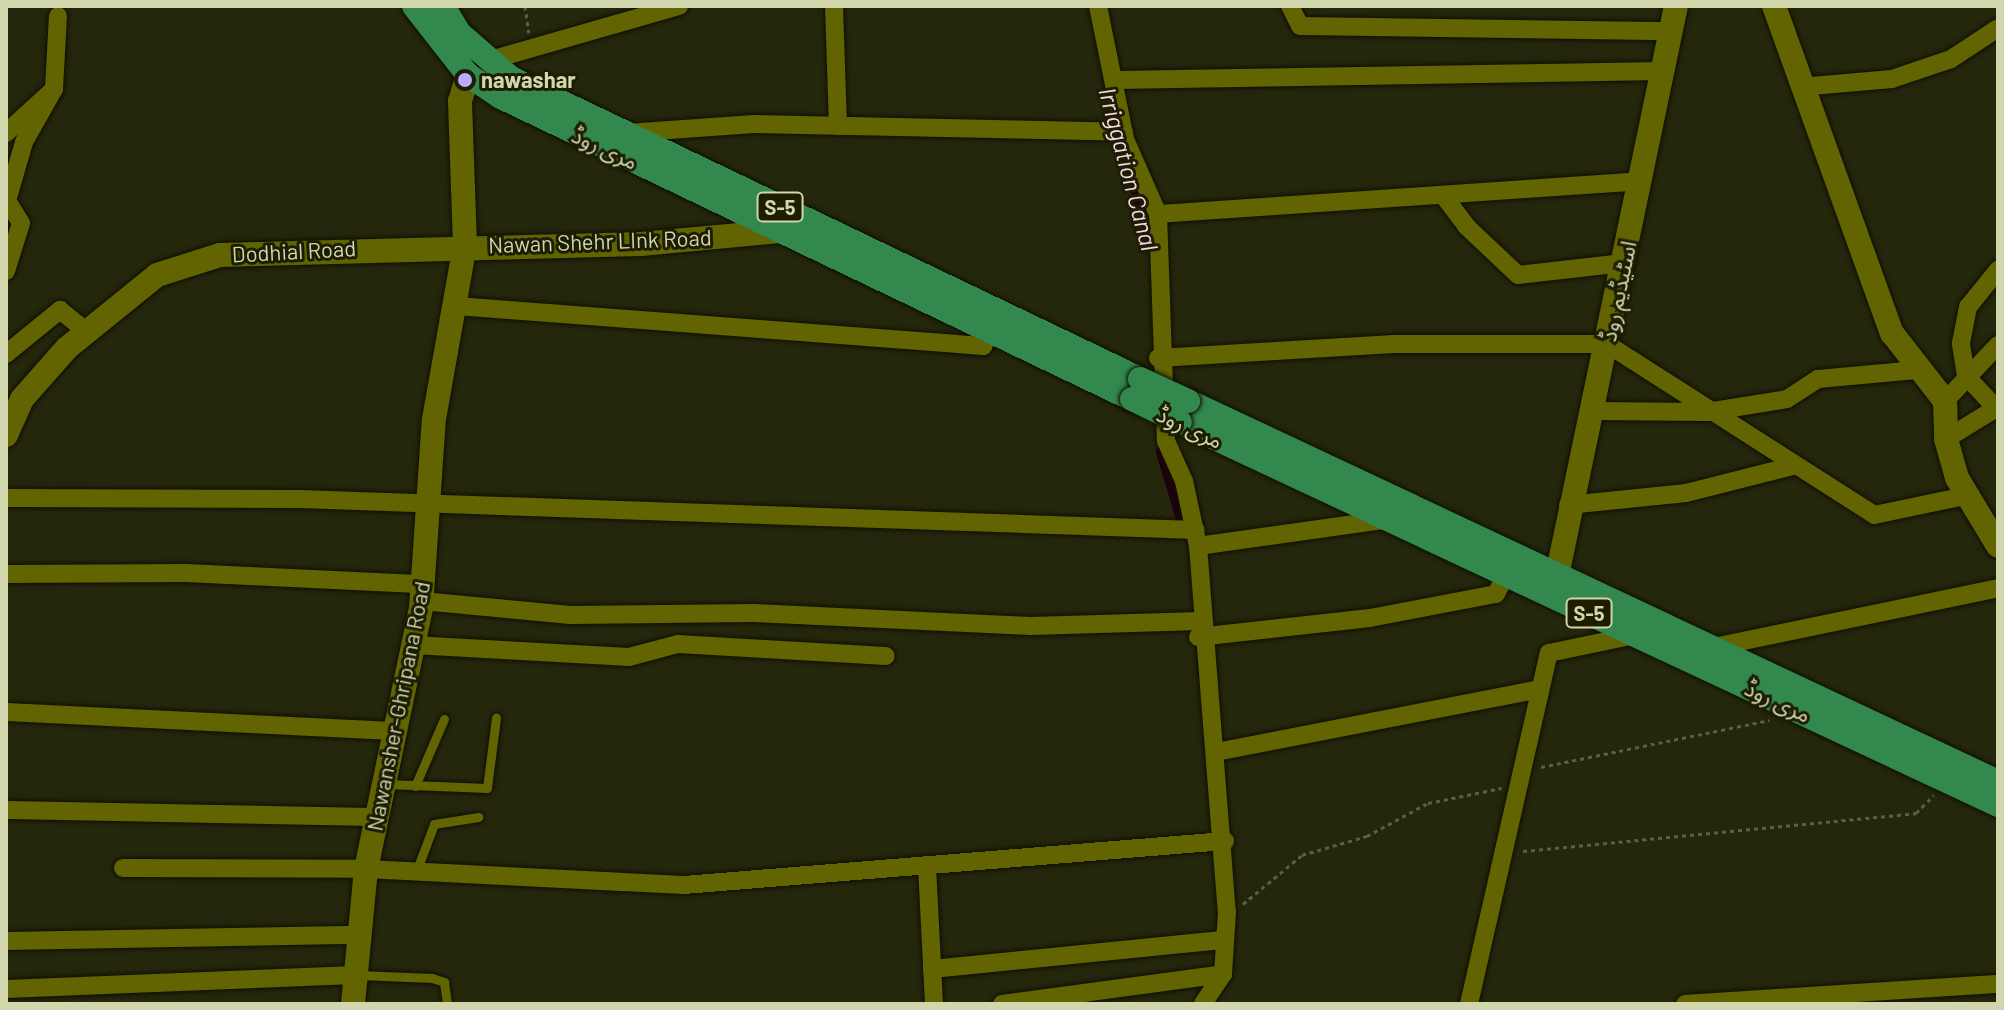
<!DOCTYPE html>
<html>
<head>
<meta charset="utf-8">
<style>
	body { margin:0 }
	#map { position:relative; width:2004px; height:1010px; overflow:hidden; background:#25270c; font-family:Barlow,"Noto Sans Arabic",sans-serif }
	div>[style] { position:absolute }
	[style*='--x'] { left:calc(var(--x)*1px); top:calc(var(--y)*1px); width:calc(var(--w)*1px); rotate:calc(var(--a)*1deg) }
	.stream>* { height:5px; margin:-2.5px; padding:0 2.5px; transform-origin:2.5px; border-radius:2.5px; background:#1f0010 }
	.canal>* { height:16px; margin:-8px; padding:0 8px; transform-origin:8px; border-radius:8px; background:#1f0010 }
	.path>* { height:3px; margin-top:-1.5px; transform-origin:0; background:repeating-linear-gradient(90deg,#5d5f40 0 4px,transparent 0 8px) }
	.roads { filter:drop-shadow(0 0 2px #0e0f00) drop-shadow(0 0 2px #0e0f00) }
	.lane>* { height:9px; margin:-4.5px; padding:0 4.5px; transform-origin:4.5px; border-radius:4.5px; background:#616400 }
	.street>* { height:18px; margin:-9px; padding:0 9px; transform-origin:9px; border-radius:9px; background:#616400 }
	.secondary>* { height:24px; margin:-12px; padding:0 12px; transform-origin:12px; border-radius:12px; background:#616400 }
	.primary>* { height:24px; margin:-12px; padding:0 12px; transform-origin:12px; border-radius:12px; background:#33884d }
	.bridges { filter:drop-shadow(0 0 2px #0e0f00) drop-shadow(0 0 2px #0e0f00) }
	.primary-bridge>* { height:24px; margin:-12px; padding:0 12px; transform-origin:12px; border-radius:12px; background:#33884d }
	.dots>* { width:22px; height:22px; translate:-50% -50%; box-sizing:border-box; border:4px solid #1c1d03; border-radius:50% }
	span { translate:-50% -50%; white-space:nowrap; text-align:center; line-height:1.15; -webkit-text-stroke:6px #1c1d03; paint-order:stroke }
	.shield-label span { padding:2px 6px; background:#1c1d03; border:2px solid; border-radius:6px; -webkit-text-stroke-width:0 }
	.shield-label { font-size:20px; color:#d2d6ad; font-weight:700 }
	.poi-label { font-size:22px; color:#d2d6ad; font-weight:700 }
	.left { translate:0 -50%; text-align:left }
	.street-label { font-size:22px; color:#d2d6ad }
	.water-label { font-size:24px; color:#f8d8e5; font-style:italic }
	.frame { position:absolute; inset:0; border:8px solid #d2d6ad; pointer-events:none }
</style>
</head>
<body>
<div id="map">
	<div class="stream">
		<div style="--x:1198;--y:642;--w:33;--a:87"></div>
	</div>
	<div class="canal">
		<div style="--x:1135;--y:178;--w:69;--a:73.9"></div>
		<div style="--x:1164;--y:452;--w:73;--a:73.3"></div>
	</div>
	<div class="path">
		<div style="--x:525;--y:6;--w:27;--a:82"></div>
		<div style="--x:1541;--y:767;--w:233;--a:-11.6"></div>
		<div style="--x:1523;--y:851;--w:395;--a:-5.5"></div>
		<div style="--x:1916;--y:813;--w:25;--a:-45"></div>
		<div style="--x:1243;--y:904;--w:77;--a:-39.7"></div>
		<div style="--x:1302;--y:855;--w:68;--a:-16.3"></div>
		<div style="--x:1367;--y:836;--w:69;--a:-28.4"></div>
		<div style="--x:1428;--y:803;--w:75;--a:-11.6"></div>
	</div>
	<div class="roads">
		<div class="lane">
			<div style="--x:386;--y:784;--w:101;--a:2.3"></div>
			<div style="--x:487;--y:788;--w:71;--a:-82.7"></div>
			<div style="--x:415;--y:786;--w:73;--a:-66.6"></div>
			<div style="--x:416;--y:872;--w:51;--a:-69.4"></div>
			<div style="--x:434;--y:824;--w:45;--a:-9"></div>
			<div style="--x:358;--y:975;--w:74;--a:2.3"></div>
			<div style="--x:432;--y:978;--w:13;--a:18"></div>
			<div style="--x:444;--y:982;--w:22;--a:82"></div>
		</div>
		<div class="street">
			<div style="--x:834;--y:6;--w:120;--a:88.1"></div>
			<div style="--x:1098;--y:6;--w:136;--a:78.5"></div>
			<div style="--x:1125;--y:139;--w:82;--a:66.3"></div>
			<div style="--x:1158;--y:214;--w:227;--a:88"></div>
			<div style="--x:1166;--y:441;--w:44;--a:65.8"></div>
			<div style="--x:1184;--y:481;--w:66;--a:77.8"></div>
			<div style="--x:1198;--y:546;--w:367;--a:85.5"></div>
			<div style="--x:1227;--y:912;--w:62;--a:93.7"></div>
			<div style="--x:1223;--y:974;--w:36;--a:124"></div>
			<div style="--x:1290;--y:6;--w:22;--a:63"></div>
			<div style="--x:1300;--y:26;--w:371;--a:0.8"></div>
			<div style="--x:487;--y:61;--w:200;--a:-16"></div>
			<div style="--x:1116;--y:80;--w:546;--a:-0.94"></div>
			<div style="--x:1800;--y:87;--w:92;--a:-5"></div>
			<div style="--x:1892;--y:79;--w:62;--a:-18.7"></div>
			<div style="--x:1951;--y:59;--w:56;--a:-33.4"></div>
			<div style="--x:6;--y:133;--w:65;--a:-42.5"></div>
			<div style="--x:54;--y:89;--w:73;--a:-86.9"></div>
			<div style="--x:627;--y:133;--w:127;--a:-4.1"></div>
			<div style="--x:754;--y:124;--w:370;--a:1.2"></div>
			<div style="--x:1443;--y:195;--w:39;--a:53"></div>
			<div style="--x:1466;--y:226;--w:71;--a:43.3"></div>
			<div style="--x:1518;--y:275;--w:106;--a:-6.5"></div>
			<div style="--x:1158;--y:214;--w:485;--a:-3.9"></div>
			<div style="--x:6;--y:271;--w:50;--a:-72.6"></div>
			<div style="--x:21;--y:223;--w:26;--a:-122"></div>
			<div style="--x:7;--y:201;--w:61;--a:-73.9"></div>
			<div style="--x:24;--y:142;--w:61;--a:-60.5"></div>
			<div style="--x:456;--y:306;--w:529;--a:4.34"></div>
			<div style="--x:983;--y:346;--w:14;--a:-65"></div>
			<div style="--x:6;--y:354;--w:70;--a:-39.2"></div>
			<div style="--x:60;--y:310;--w:35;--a:39"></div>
			<div style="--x:1158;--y:358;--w:236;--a:-3.4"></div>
			<div style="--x:1394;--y:344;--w:213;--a:0"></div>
			<div style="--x:1607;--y:344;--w:317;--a:32.6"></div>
			<div style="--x:1874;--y:515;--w:93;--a:-11.8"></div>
			<div style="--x:1945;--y:401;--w:77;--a:-46.6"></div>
			<div style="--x:1996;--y:408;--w:44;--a:-133.2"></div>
			<div style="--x:1966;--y:376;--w:33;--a:-99"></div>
			<div style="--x:1961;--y:343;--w:37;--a:-79"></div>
			<div style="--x:1968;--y:307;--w:48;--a:-51"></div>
			<div style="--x:1592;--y:411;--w:115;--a:0.5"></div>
			<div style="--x:1707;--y:412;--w:81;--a:-9.2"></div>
			<div style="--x:1787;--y:399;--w:37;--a:-33"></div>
			<div style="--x:1818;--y:379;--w:99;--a:-5.2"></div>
			<div style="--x:1946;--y:439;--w:61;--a:-31.6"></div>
			<div style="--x:6;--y:498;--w:294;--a:0.2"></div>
			<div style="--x:300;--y:499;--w:896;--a:1.98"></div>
			<div style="--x:1568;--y:505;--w:119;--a:-5.8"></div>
			<div style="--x:1686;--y:493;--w:110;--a:-14.2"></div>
			<div style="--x:1198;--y:546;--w:194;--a:-8"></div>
			<div style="--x:6;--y:574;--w:180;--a:-0.3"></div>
			<div style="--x:186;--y:573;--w:237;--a:2.7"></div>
			<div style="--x:422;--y:601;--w:149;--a:5.4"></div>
			<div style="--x:570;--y:615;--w:184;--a:-0.6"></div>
			<div style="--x:754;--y:613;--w:277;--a:2.7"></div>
			<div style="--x:1031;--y:626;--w:170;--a:-1.7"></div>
			<div style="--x:1198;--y:637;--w:173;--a:-6.3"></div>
			<div style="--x:1370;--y:618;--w:128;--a:-10.8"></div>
			<div style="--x:1496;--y:594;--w:22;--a:-63"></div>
			<div style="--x:413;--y:645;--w:216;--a:3.2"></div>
			<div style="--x:629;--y:657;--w:51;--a:-14.9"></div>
			<div style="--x:678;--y:644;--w:208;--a:3.3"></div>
			<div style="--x:1714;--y:647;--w:290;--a:-11.7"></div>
			<div style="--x:6;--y:712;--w:388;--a:2.8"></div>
			<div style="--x:1216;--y:752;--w:330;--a:-11"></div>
			<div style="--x:6;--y:810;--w:370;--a:1.1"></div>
			<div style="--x:927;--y:866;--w:138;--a:87.1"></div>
			<div style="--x:123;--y:868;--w:243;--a:0.2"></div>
			<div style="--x:366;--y:869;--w:318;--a:2.9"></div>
			<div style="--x:684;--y:885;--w:543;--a:-4.65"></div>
			<div style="--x:6;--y:941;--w:353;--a:-1"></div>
			<div style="--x:932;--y:969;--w:294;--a:-5.7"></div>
			<div style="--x:6;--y:989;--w:349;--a:-2.3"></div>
			<div style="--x:1002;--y:1004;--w:223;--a:-7.7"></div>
			<div style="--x:1469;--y:1004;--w:360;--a:-77.2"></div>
			<div style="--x:1549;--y:653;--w:88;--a:-11.8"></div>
			<div style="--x:1685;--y:1004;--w:314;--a:-3.7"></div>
		</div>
		<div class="secondary">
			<div style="--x:1774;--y:6;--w:348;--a:70.2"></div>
			<div style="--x:1892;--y:333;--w:86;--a:52.1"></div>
			<div style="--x:1945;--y:401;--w:38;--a:88"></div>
			<div style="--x:1946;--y:439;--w:41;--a:74.2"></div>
			<div style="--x:1957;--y:478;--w:79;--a:58.9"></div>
			<div style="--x:6;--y:435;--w:39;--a:-66"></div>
			<div style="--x:22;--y:399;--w:68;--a:-48.6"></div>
			<div style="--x:67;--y:348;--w:116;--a:-39"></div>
			<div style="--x:157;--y:275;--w:66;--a:-17.6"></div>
			<div style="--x:220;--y:255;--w:421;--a:-1.5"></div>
			<div style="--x:641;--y:244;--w:142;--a:-5.3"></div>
			<div style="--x:1557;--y:576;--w:582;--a:-78.21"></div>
			<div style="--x:353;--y:1004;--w:136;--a:-84.5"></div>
			<div style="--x:366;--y:869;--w:267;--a:-78.1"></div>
			<div style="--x:421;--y:608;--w:189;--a:-86.1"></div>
			<div style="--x:434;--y:419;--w:177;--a:-79.9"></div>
			<div style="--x:465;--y:245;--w:144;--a:-92"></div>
			<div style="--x:460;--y:101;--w:27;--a:-73"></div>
		</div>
		<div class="primary">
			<div style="--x:414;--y:6;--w:88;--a:52"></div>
			<div style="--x:468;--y:75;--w:40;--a:34"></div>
			<div style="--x:501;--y:97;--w:700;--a:25.58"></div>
			<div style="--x:443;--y:6;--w:31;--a:59"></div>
			<div style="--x:459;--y:33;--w:69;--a:40.9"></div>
			<div style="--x:511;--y:78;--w:697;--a:25.57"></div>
			<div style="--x:1188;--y:401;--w:895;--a:25.19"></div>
			<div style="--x:1180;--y:422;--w:903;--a:25.09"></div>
		</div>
	</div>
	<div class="bridges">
		<div class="primary-bridge">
			<div style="--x:1140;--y:379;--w:53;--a:24.6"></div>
			<div style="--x:1132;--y:399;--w:53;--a:25.6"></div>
		</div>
	</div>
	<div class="dots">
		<div style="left:465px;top:80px;background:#b9abf7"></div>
	</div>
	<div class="shield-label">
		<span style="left:780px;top:207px">S-5</span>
		<span style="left:1589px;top:613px">S-5</span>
	</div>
	<div class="poi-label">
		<span class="left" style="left:481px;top:80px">nawashar</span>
	</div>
	<div class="street-label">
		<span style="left:605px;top:148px;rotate:25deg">مری روڈ</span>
		<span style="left:600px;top:241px;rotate:-2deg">Nawan Shehr LInk Road</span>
		<span style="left:294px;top:251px;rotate:-3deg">Dodhial Road</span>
		<span style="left:1618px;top:291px;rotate:-78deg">اسٹیڈیم روڈ</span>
		<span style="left:1190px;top:427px;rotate:25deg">مری روڈ</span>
		<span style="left:1778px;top:701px;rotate:25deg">مری روڈ</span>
		<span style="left:398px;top:706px;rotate:-79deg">Nawansher-Ghripana Road</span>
	</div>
	<div class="water-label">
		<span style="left:1129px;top:169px;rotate:75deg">Irriggation Canal</span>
	</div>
	<div class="frame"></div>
</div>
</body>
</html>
